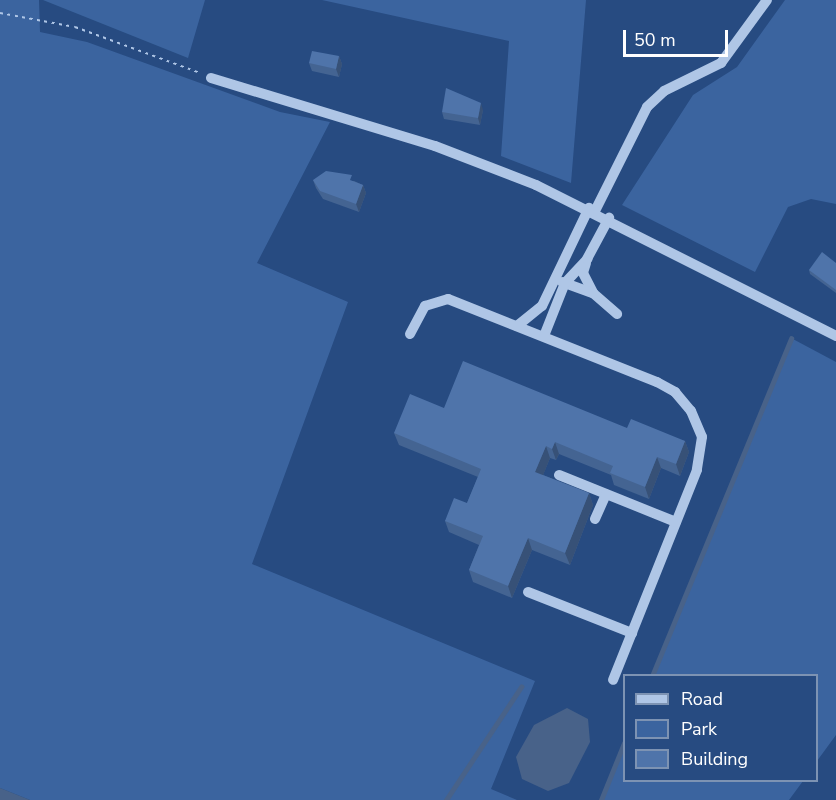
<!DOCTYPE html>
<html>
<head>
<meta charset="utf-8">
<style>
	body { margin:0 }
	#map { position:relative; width:836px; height:800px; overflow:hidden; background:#274b81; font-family:"Nunito Sans",sans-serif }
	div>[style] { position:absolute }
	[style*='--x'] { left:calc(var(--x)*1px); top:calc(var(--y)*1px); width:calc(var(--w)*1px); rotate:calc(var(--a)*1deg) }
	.green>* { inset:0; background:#3b649f }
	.water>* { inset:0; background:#486289 }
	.stream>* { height:4.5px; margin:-2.25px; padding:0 2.25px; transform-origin:2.25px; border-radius:2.25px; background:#486289 }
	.path>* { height:2px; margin-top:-1px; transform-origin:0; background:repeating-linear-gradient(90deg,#afc6e6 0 3px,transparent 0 7.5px) }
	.minor>* { height:10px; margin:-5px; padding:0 5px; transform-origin:5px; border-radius:5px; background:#afc6e6 }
	.wall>* { inset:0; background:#446492 }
	.shaded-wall>* { inset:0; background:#375177 }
	.building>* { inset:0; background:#4f74aa }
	span { translate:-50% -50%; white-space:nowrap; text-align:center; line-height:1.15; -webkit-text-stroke:5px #274b81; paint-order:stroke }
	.legend { position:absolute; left:623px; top:674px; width:195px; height:108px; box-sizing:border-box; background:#274b81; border:2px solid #7d93b3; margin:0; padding:8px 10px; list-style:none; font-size:18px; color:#fff }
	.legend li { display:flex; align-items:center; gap:12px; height:30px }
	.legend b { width:30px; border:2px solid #7d93b3 }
	.scale { position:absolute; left:623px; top:30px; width:105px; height:27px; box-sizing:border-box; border:3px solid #fff; border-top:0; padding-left:8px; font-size:18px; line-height:21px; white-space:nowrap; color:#fff; -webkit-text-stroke:4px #274b81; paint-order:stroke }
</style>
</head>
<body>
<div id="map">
	<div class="green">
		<div style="clip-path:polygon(0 0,39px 0,40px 32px,87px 42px,280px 112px,330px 122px,257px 263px,348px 302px,252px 564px,535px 681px,491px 789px,517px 800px,30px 800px,0 788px)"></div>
		<div style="clip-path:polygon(43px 0,205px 0,188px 58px)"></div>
		<div style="clip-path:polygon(322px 0,586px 0,571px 183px,501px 156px,509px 41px)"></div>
		<div style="clip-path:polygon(785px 0,836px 0,836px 204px,811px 199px,788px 207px,755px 272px,622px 205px,693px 95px,737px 67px)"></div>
		<div style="clip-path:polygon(791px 338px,836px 362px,836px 735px,817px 761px,816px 676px,652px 675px)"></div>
		<div style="clip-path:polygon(624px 743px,624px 780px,803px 781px,789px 800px,601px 800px)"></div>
	</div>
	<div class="water">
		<div style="clip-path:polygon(567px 708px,588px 719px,590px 742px,569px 783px,548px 791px,522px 779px,516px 757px,534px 725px)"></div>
		<div style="clip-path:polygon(0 788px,30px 800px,0 800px)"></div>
	</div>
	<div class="stream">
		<div style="--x:652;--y:676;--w:365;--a:-67.6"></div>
		<div style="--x:446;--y:800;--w:136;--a:-56.4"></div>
		<div style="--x:601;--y:800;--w:61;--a:-68"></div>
	</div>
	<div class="path">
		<div style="--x:0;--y:13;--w:76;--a:10.6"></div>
		<div style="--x:75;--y:27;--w:133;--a:20.2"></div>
	</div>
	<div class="minor">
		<div style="--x:211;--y:78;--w:234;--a:16.9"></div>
		<div style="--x:435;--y:146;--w:108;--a:21.1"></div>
		<div style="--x:536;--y:185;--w:336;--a:26.7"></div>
		<div style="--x:595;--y:211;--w:116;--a:-63.4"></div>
		<div style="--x:647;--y:107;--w:23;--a:-43"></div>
		<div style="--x:664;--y:91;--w:64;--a:-26.2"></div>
		<div style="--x:721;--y:63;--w:78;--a:-53.9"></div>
		<div style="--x:586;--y:263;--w:10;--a:107"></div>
		<div style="--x:583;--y:273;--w:22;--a:63"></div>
		<div style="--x:562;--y:282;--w:33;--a:20"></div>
		<div style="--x:593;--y:293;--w:32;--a:41"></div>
		<div style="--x:517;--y:326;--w:32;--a:-39"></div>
		<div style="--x:542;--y:306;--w:109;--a:-64.4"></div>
		<div style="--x:410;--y:334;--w:32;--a:-62"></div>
		<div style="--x:425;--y:306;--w:24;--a:-17"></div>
		<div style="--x:448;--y:299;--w:225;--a:21.7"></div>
		<div style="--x:657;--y:382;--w:21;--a:29"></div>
		<div style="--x:675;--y:392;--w:25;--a:50"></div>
		<div style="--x:691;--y:411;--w:28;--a:67"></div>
		<div style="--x:702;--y:437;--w:33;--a:99"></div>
		<div style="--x:697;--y:470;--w:226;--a:111.8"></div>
		<div style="--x:544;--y:336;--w:57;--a:-68.4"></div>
		<div style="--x:565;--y:283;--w:33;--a:-47"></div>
		<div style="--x:587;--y:259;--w:47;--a:-61.8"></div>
		<div style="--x:559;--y:475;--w:126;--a:21.9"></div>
		<div style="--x:595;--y:519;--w:27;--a:-66"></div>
		<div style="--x:528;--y:592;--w:112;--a:21.5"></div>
	</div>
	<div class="wall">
		<div style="clip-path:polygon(339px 56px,342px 64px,339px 77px,312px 71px,309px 63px)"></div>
		<div style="clip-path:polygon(483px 110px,480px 125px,444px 119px,442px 112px)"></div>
		<div style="clip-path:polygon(313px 180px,354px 181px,363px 185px,366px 193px,359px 212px,323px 199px,316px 188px)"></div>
		<div style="clip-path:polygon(836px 263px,836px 293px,810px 274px,809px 270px)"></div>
		<div style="clip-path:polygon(444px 408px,627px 428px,685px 441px,689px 452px,680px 476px,661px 468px,649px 499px,614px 485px,611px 475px,559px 454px,556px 460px,550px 458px,543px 475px,589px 493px,593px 505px,570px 565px,532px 550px,512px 598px,473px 582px,469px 570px,479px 545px,449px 532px,445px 521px,467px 503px,478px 477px,399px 445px,394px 433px)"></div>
	</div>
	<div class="shaded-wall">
		<div style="clip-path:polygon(339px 56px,342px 64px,339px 77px,336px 69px)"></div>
		<div style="clip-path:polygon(481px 103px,483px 110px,480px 125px,478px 118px)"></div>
		<div style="clip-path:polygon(363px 185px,366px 193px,359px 212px,356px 204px)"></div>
		<div style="clip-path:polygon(685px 441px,689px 452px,680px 476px,676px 464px)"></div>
		<div style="clip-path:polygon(555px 442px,559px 454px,556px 460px,552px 449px)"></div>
		<div style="clip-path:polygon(546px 446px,550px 458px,540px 483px,535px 472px)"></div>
		<div style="clip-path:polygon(657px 457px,661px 468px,649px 499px,645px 487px)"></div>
		<div style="clip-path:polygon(589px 493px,593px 505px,570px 565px,565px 553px)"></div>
		<div style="clip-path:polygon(528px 538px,532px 550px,512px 598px,508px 586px)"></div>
	</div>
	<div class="building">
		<div style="clip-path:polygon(312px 51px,339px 56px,336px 69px,309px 63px)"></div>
		<div style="clip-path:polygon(446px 88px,481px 103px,478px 118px,442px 112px)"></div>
		<div style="clip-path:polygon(326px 171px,352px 175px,350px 180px,363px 185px,356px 204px,320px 191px,313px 180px)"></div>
		<div style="clip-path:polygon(822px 252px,836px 263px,836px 290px,809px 270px)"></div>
		<div style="clip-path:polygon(463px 361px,627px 428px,631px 419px,685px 441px,676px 464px,657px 457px,645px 487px,610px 473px,613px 466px,555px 442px,552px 449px,546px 446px,535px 472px,589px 493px,565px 553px,528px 538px,508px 586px,469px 570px,483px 536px,445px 521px,454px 498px,467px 503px,481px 469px,394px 433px,410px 394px,444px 408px)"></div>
	</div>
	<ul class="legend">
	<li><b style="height:8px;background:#afc6e6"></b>Road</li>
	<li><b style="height:16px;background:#3b649f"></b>Park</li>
	<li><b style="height:16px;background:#4f74aa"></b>Building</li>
	</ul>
	<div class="scale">50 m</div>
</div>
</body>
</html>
